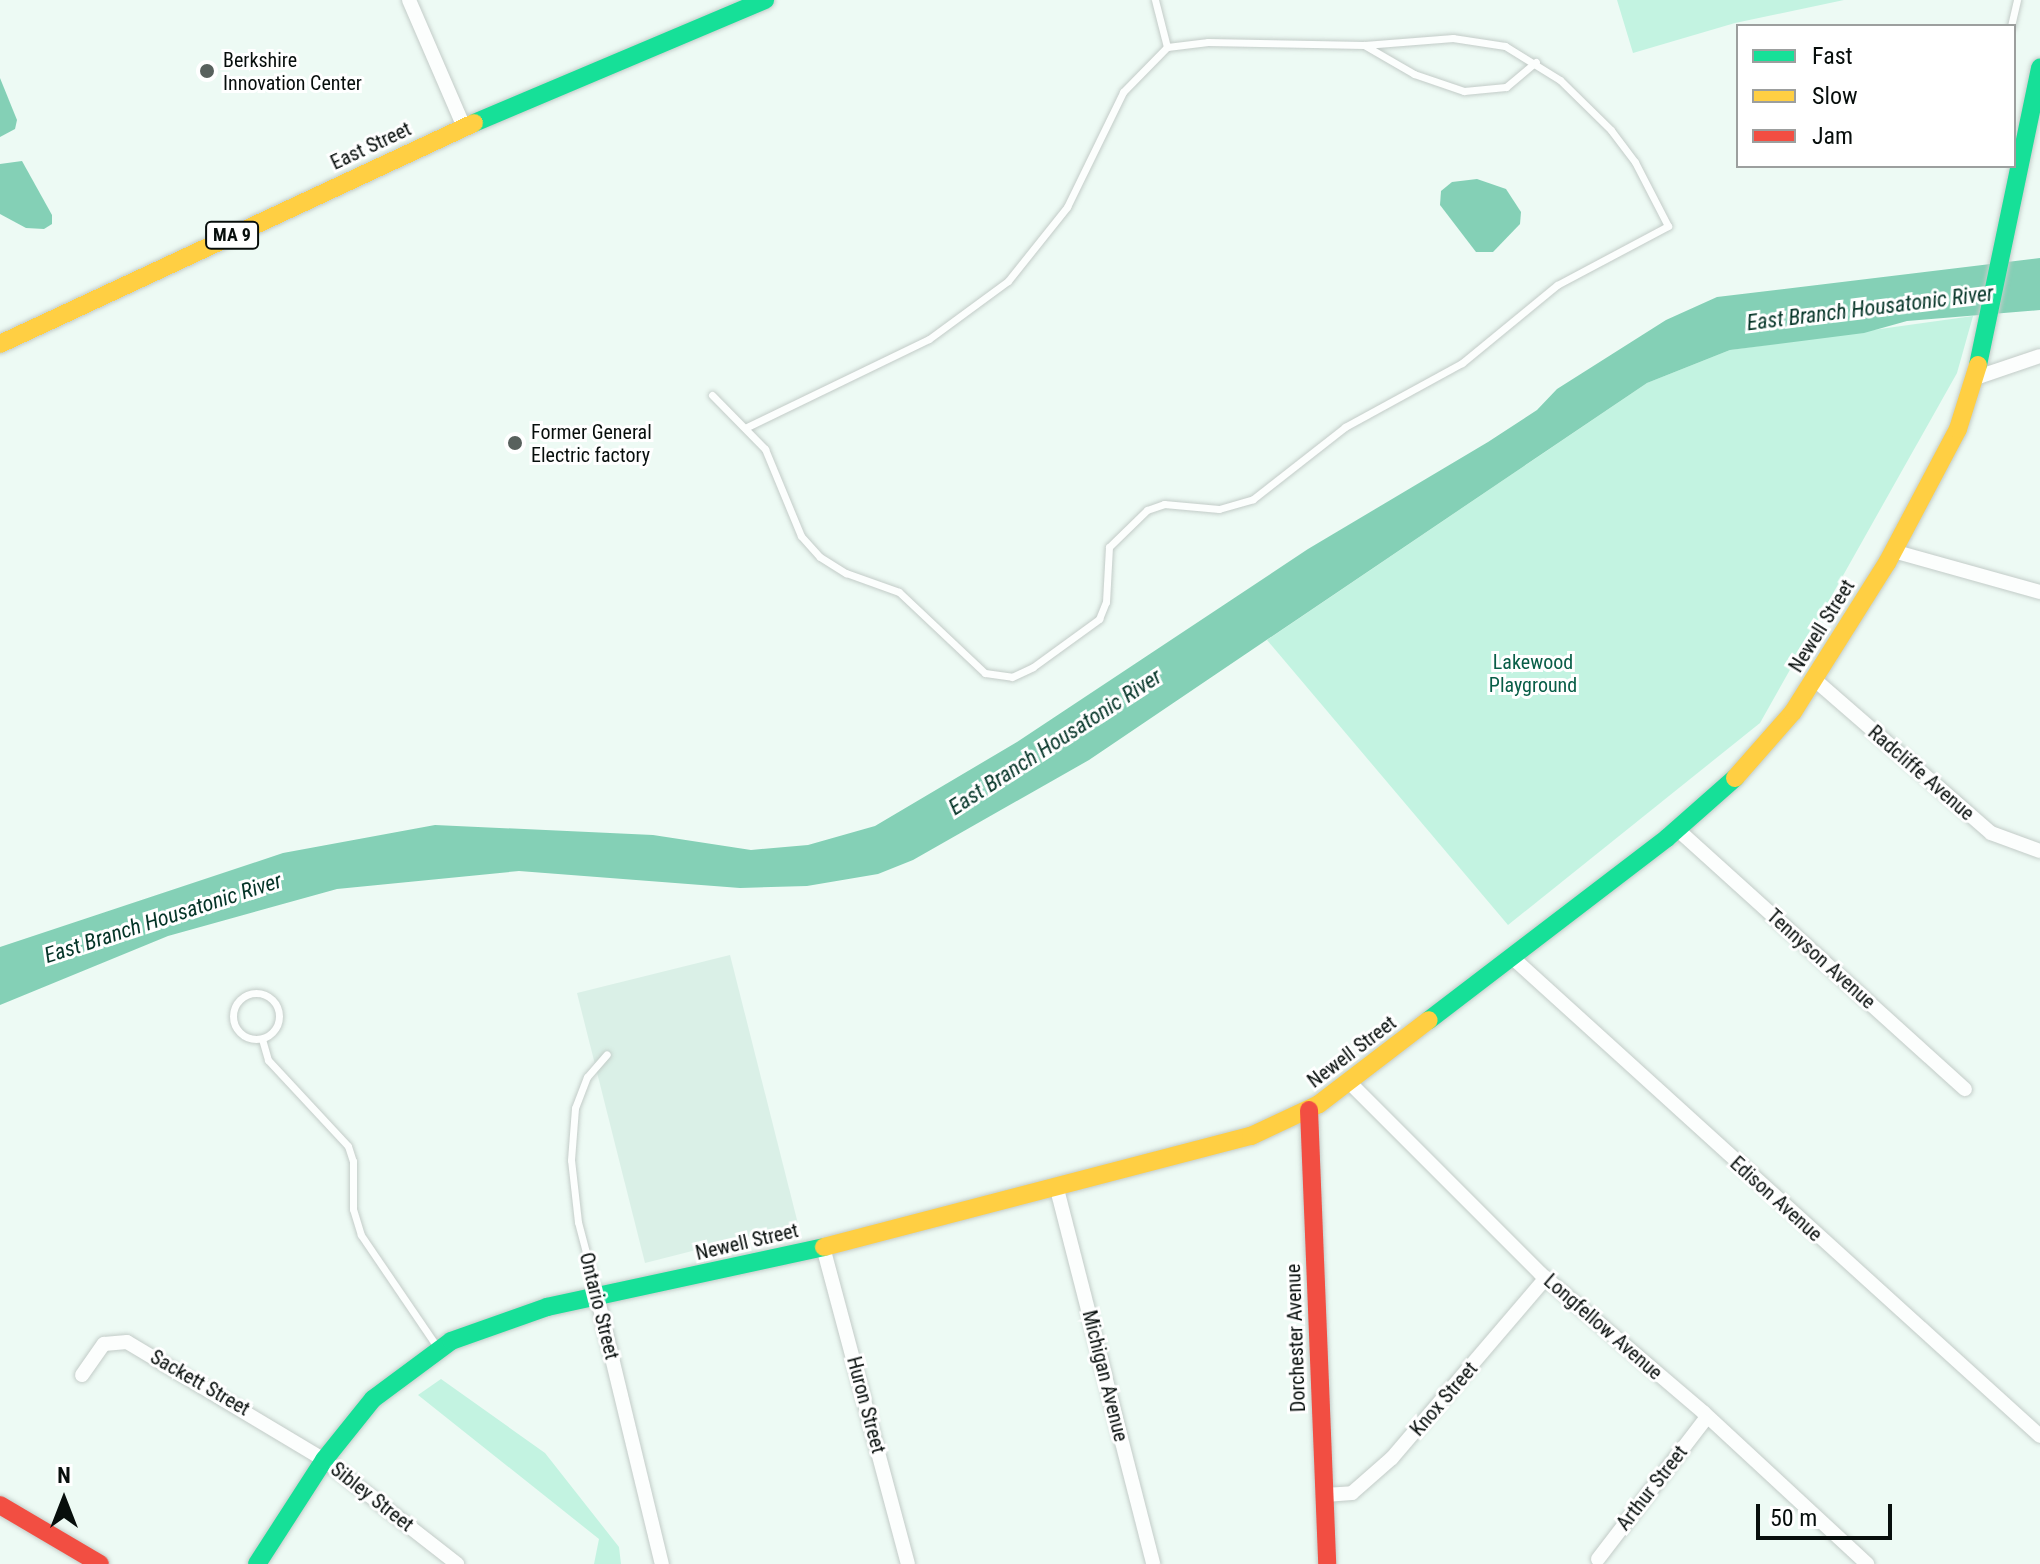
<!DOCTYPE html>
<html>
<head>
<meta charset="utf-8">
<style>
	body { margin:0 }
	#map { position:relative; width:2040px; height:1564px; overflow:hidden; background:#edfaf4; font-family:"Roboto Condensed",sans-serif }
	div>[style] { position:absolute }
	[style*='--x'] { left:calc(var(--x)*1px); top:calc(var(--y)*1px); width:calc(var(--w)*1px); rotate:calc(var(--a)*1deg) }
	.built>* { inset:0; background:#daf0e7 }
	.green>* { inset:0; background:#c3f3e1 }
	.water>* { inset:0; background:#84d0b6 }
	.roads { filter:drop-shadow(0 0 2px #c3ccc8) drop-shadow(0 0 2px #c3ccc8) }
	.lane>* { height:7px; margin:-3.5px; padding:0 3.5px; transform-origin:3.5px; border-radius:3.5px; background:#fcfefd }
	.lane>.ring { margin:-3.5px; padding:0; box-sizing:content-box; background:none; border:7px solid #fcfefd; border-radius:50% }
	.street>* { height:14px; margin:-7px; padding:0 7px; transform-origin:7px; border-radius:7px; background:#fcfefd }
	.fast>* { height:18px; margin:-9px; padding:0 9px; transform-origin:9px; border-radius:9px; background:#16e098 }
	.slow>* { height:18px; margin:-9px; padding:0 9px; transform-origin:9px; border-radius:9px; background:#ffcf43 }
	.jam>* { height:18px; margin:-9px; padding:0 9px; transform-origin:9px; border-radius:9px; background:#f24e42 }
	.dots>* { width:22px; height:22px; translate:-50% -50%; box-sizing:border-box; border:4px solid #fff; border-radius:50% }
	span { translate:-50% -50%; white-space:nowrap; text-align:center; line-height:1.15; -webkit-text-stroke:6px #fff; paint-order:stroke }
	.shield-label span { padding:2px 6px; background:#fff; border:2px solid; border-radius:6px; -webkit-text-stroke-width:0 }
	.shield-label { font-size:18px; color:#070e0c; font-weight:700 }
	.poi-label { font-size:20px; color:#070e0c }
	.left { translate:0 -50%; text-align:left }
	.street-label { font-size:20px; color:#070e0c }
	.park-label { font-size:20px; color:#085e47 }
	.water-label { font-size:22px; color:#043427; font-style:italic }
	.legend { position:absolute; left:1736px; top:24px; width:280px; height:144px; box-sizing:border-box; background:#fff; border:2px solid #9c9f9e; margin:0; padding:10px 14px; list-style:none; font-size:24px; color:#070e0c }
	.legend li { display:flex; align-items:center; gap:16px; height:40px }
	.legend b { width:40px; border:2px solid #9c9f9e }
	.north { position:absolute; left:24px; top:1460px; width:80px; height:80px; -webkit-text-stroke:6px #fff; paint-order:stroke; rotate:0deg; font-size:22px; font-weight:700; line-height:32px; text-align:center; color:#070e0c }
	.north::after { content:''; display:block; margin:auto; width:28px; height:36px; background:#070e0c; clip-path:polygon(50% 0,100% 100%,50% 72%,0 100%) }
	.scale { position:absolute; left:1756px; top:1504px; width:136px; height:36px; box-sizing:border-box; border:4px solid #070e0c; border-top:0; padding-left:10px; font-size:24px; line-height:28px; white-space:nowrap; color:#070e0c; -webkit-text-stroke:6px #fff; paint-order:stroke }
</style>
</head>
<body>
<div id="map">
	<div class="built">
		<div style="clip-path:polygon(730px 955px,798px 1224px,645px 1263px,577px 993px)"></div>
	</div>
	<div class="green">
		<div style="clip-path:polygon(1617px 0,1844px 0,1735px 23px,1633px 53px)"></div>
		<div style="clip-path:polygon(1973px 316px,1957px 373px,1760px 723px,1508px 925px,1267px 640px,1647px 383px,1730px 350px)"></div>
		<div style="clip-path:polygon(441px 1379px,545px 1453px,619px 1547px,621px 1564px,594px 1564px,599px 1539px,418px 1395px)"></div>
	</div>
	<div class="water">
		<div style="clip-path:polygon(0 78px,17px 120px,15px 129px,0 137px)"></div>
		<div style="clip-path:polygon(22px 161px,52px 215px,52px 224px,44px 229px,26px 228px,0 214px,0 164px)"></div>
		<div style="clip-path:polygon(1477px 179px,1506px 189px,1521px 212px,1520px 224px,1493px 252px,1476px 252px,1440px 205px,1441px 191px,1452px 182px)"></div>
		<div style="clip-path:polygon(2040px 258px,2040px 310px,1907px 321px,1864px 333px,1730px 350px,1647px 383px,1089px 760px,913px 860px,878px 874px,807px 886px,740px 888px,519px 871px,337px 889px,168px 936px,0 1005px,0 947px,283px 853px,435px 825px,653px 835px,751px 850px,808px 845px,875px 826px,1017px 742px,1308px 549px,1488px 442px,1537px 410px,1557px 389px,1666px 320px,1717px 297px)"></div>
	</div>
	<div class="roads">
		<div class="lane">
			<div style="--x:2011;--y:26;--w:27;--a:-77"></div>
			<div style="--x:1364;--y:45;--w:58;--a:30.1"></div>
			<div style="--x:1414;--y:74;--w:53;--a:18.8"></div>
			<div style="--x:1464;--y:91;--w:42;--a:-5.4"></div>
			<div style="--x:1506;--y:87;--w:39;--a:-40"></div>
			<div style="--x:712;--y:395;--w:76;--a:45.5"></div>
			<div style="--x:765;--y:449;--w:94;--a:67.5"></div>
			<div style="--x:801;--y:536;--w:28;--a:48"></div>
			<div style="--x:820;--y:557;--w:31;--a:32"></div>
			<div style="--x:846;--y:573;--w:56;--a:19.7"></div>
			<div style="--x:899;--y:592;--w:118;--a:43.3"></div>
			<div style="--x:985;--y:673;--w:27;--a:8"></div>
			<div style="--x:1012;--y:677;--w:23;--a:-25"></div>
			<div style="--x:1033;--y:667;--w:82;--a:-36"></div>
			<div style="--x:1099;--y:619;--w:18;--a:-68"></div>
			<div style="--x:1106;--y:602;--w:55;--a:-86.9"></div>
			<div style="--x:1109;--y:547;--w:53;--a:-44.2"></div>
			<div style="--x:1147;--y:510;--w:18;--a:-19"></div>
			<div style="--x:1164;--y:504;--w:55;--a:5.2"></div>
			<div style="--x:1219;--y:509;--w:35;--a:-16"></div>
			<div style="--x:1253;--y:499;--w:117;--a:-38"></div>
			<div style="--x:1345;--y:427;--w:133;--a:-28.7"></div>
			<div style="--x:1462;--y:363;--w:123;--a:-39.4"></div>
			<div style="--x:1557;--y:285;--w:126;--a:-28"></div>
			<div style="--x:1668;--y:226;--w:72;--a:-117.3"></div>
			<div style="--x:1635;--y:162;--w:40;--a:-127"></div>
			<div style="--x:1611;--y:130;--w:71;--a:-135.6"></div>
			<div style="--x:1560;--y:80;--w:65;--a:-148.3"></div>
			<div style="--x:1505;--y:46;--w:53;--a:-171.3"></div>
			<div style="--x:1453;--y:38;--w:89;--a:175.5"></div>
			<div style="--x:1364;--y:45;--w:156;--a:-178.9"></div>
			<div style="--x:1208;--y:42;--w:41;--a:173"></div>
			<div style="--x:1167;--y:47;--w:49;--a:-104.3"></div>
			<div style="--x:745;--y:428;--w:204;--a:-25.8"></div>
			<div style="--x:929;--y:339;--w:98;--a:-36.3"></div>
			<div style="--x:1008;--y:281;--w:95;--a:-51.4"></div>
			<div style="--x:1067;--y:207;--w:128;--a:-64"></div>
			<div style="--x:1123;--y:92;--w:63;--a:-45.6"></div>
			<div class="ring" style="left:233px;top:993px;width:39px;height:39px"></div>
			<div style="--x:262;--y:1039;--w:22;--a:74"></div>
			<div style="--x:268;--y:1060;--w:117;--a:47.1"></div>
			<div style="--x:348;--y:1146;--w:16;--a:72"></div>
			<div style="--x:353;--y:1161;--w:48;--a:90"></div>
			<div style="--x:353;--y:1209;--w:27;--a:73"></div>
			<div style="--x:361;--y:1235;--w:135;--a:55.8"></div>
			<div style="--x:597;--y:1294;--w:74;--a:-104.8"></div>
			<div style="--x:578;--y:1222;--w:62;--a:-96.4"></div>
			<div style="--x:571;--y:1160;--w:52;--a:-85.6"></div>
			<div style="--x:575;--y:1108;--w:33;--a:-69"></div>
			<div style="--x:587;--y:1077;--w:30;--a:-49"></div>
		</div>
		<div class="street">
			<div style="--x:409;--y:0;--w:138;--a:66.6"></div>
			<div style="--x:1978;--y:377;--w:65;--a:-18.7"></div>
			<div style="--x:1893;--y:551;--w:153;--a:15.6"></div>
			<div style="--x:1815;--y:680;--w:233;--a:41"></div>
			<div style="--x:1991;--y:833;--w:52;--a:20.2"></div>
			<div style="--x:1677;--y:829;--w:388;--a:42.1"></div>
			<div style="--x:1514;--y:959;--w:710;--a:42.2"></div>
			<div style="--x:1348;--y:1081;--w:273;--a:45"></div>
			<div style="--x:1541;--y:1274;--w:213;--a:40.4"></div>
			<div style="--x:1703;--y:1412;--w:224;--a:42.8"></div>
			<div style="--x:1057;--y:1189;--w:387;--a:75.6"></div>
			<div style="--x:823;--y:1247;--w:328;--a:75"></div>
			<div style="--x:597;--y:1296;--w:276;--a:76.4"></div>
			<div style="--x:82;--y:1375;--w:38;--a:-55"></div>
			<div style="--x:104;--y:1344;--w:23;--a:-5"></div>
			<div style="--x:127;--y:1342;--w:230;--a:30.9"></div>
			<div style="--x:324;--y:1460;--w:169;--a:38"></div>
			<div style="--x:1325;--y:1495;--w:27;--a:-4"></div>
			<div style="--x:1352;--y:1493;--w:53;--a:-41.2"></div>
			<div style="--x:1392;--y:1458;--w:237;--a:-49.5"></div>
			<div style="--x:1598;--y:1559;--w:179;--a:-52.5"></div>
		</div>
		<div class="fast">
			<div style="--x:474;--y:123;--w:316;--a:-22.9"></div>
			<div style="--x:1978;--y:365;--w:304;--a:-78.2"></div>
			<div style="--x:1429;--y:1020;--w:300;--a:-37.4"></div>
			<div style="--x:1667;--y:838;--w:91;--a:-41.4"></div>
			<div style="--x:257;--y:1564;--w:124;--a:-57.2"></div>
			<div style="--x:324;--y:1460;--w:78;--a:-51.2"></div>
			<div style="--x:373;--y:1399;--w:97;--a:-36.6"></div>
			<div style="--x:451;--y:1341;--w:102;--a:-19.5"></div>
			<div style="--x:547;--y:1307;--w:283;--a:-12.2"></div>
		</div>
		<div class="slow">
			<div style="--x:0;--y:344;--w:523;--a:-25"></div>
			<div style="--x:1735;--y:778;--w:88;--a:-48.7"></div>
			<div style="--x:1793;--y:712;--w:176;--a:-57.8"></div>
			<div style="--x:1887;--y:563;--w:152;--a:-62.1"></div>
			<div style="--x:1958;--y:429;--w:67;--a:-72.6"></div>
			<div style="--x:824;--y:1247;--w:441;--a:-14.6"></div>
			<div style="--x:1251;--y:1136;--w:75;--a:-25.2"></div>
			<div style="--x:1319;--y:1104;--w:138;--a:-37.4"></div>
		</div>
		<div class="jam">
			<div style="--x:1309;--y:1110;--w:454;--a:87.7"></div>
			<div style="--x:0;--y:1505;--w:116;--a:30.5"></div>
		</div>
	</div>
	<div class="dots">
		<div style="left:207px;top:71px;background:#58615d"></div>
		<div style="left:515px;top:443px;background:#58615d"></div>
	</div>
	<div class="shield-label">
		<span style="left:232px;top:235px">MA 9</span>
	</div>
	<div class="poi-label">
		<span class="left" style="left:223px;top:72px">Berkshire<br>Innovation Center</span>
		<span class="left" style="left:531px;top:444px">Former General<br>Electric factory</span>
	</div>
	<div class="street-label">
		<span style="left:371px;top:146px;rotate:-25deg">East Street</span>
		<span style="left:1822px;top:626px;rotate:-58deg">Newell Street</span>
		<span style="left:1921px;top:773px;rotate:41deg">Radcliffe Avenue</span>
		<span style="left:1821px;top:959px;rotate:42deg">Tennyson Avenue</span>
		<span style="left:1352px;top:1052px;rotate:-37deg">Newell Street</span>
		<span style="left:1776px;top:1199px;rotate:42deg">Edison Avenue</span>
		<span style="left:747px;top:1242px;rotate:-13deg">Newell Street</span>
		<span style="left:599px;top:1306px;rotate:76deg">Ontario Street</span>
		<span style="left:1603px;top:1327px;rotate:41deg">Longfellow Avenue</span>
		<span style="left:1296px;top:1338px;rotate:-92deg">Dorchester Avenue</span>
		<span style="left:1105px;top:1376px;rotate:76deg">Michigan Avenue</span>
		<span style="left:200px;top:1383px;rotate:30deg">Sackett Street</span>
		<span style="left:1444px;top:1399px;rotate:-49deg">Knox Street</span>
		<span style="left:866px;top:1405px;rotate:75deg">Huron Street</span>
		<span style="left:1652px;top:1488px;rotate:-52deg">Arthur Street</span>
		<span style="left:372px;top:1497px;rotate:38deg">Sibley Street</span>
	</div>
	<div class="park-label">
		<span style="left:1533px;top:674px">Lakewood<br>Playground</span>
	</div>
	<div class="water-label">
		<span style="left:1870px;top:308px;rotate:-7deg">East Branch Housatonic River</span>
		<span style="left:1055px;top:742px;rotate:-33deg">East Branch Housatonic River</span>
		<span style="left:163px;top:918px;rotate:-18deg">East Branch Housatonic River</span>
	</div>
	<ul class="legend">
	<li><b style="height:10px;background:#16e098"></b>Fast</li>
	<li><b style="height:10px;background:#ffcf43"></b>Slow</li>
	<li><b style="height:10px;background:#f24e42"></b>Jam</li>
	</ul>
	<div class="north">N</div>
	<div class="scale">50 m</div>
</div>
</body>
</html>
